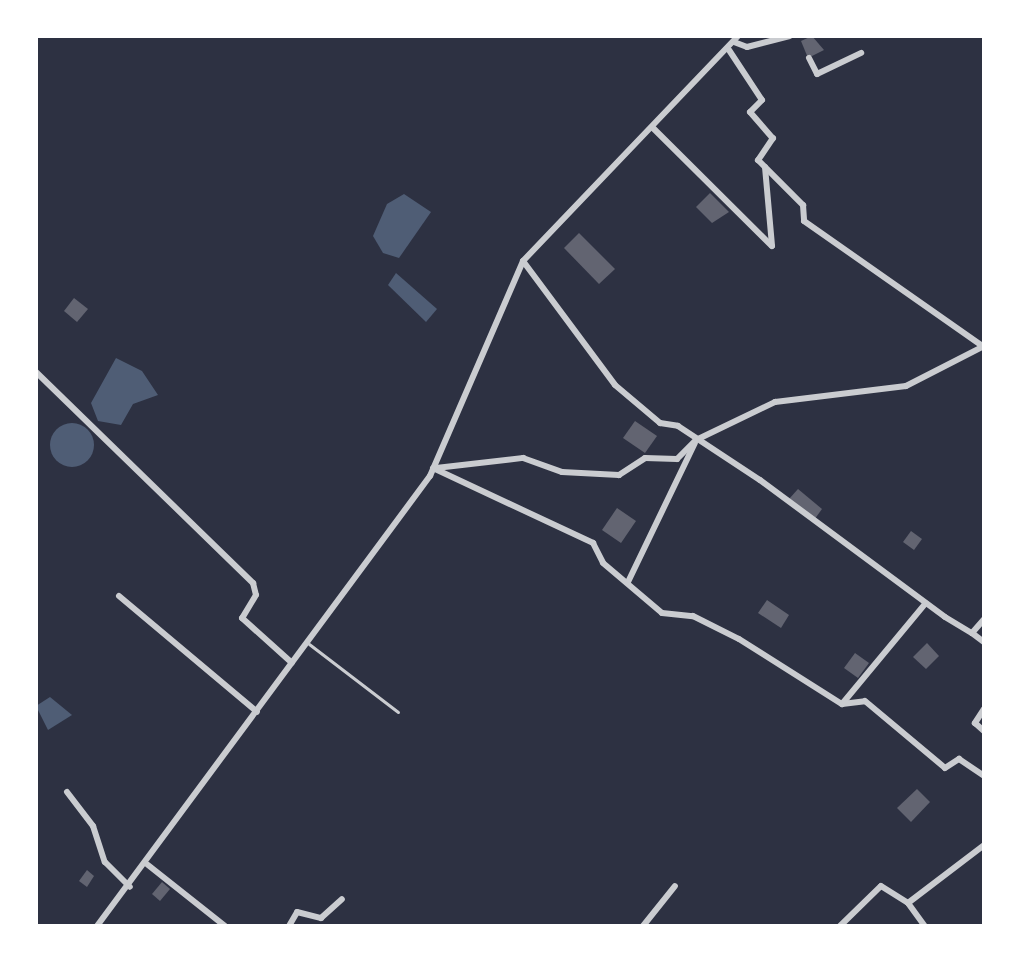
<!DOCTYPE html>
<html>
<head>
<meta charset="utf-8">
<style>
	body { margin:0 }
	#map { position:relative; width:1020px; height:962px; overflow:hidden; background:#2d3142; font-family:Lato,sans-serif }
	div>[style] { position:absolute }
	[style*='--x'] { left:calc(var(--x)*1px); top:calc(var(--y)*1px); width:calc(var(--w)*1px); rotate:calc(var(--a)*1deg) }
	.water>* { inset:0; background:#4f5d75 }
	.round { border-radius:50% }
	.building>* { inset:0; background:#626471 }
	.service>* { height:3px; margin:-1.5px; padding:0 1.5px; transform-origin:1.5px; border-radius:1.5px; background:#caccd0 }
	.minor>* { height:6px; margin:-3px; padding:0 3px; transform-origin:3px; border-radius:3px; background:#caccd0 }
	span { translate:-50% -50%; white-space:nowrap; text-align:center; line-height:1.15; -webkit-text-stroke:8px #fff; paint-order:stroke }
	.frame { position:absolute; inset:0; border:38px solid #fff; pointer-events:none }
</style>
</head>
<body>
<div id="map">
	<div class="water">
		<div style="clip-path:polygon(404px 194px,431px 212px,399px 258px,383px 253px,373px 236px,387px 204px)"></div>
		<div style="clip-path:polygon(396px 273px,437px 309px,426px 322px,388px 285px)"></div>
		<div style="clip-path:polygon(116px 358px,142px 371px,158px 395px,133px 404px,121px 425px,98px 421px,91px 403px)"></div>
		<div class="round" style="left:50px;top:423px;width:44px;height:44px"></div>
		<div style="clip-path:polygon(50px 697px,72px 715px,48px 730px,36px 706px)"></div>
	</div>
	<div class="building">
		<div style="clip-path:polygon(812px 36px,824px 50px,808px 58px,801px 41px)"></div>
		<div style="clip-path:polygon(710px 193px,729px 212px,712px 223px,696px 207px)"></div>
		<div style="clip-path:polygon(579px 233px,615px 269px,599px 284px,564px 248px)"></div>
		<div style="clip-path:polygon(74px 298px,88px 309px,77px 322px,64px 311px)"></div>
		<div style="clip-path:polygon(635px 421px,657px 436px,645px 453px,623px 438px)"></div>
		<div style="clip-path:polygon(798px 489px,822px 509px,814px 520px,789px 499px)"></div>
		<div style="clip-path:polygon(617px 508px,636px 521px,621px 543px,602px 530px)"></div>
		<div style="clip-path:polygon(911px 531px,922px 539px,914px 550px,903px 542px)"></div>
		<div style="clip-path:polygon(767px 600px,789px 615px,781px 628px,758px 613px)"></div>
		<div style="clip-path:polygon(927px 643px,939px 656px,926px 669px,913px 657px)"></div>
		<div style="clip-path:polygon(855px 653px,869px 663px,858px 678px,844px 668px)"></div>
		<div style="clip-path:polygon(917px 789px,930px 802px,911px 822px,897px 808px)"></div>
		<div style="clip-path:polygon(87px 870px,94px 876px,87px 887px,79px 881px)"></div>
		<div style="clip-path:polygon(162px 882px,170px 889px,160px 901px,152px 894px)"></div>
	</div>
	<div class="service">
		<div style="--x:309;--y:644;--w:112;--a:37.4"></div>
	</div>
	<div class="minor">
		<div style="--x:738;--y:36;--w:311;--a:133.7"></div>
		<div style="--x:523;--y:261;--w:154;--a:53.4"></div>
		<div style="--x:615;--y:385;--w:59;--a:40.2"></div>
		<div style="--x:660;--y:423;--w:18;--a:9"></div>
		<div style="--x:678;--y:426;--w:98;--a:33.4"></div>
		<div style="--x:760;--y:480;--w:230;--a:36.5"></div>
		<div style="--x:945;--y:617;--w:31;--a:31"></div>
		<div style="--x:972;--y:633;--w:18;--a:-49"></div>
		<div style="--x:734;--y:42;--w:14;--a:21"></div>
		<div style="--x:747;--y:47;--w:44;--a:-14.3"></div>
		<div style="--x:729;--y:50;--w:60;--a:56.6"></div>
		<div style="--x:762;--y:100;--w:17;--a:135"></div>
		<div style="--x:750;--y:112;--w:35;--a:49"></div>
		<div style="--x:773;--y:138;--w:27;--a:124"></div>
		<div style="--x:758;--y:160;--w:64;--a:45"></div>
		<div style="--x:803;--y:205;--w:16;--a:86"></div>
		<div style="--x:804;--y:221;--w:220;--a:35"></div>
		<div style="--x:809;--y:58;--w:18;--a:63"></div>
		<div style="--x:817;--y:74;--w:49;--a:-25.5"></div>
		<div style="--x:652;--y:127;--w:169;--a:44.8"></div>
		<div style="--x:765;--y:167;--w:79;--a:84.9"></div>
		<div style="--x:36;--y:372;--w:303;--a:44.2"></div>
		<div style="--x:253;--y:583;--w:12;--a:76"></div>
		<div style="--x:256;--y:595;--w:27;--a:121"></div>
		<div style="--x:242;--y:618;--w:67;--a:42"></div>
		<div style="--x:433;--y:468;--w:177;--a:25.1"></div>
		<div style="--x:593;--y:543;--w:22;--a:63"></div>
		<div style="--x:603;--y:563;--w:77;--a:40.3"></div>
		<div style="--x:662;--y:613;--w:31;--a:6"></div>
		<div style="--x:693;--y:616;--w:51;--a:26.6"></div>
		<div style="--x:739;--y:639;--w:122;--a:32.3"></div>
		<div style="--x:842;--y:704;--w:23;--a:-7"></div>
		<div style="--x:865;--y:701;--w:104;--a:39.9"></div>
		<div style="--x:945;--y:768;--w:17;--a:-33"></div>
		<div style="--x:959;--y:759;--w:30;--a:34"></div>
		<div style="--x:436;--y:468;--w:88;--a:-6.6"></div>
		<div style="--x:523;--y:458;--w:41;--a:19.7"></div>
		<div style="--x:562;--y:472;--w:57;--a:3"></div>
		<div style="--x:619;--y:475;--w:31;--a:-33"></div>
		<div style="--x:645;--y:458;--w:32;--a:2"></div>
		<div style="--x:677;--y:459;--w:27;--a:-45"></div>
		<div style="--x:696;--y:440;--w:88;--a:-25.7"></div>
		<div style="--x:775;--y:402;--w:132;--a:-7"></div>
		<div style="--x:906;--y:386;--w:88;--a:-27.1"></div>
		<div style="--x:628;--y:582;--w:154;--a:-64.3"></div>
		<div style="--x:119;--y:596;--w:180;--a:40"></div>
		<div style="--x:972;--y:633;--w:15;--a:37"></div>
		<div style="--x:842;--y:704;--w:131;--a:-50.3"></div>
		<div style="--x:984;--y:709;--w:17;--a:123"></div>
		<div style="--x:975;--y:723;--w:12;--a:42"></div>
		<div style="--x:67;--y:792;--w:43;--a:52.6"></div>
		<div style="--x:93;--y:826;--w:38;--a:72"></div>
		<div style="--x:105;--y:862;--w:35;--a:45"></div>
		<div style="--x:148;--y:865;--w:98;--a:38.4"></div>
		<div style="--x:908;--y:903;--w:29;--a:54"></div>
		<div style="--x:97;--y:926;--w:560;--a:-53.5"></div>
		<div style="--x:430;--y:476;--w:234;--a:-66.6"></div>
		<div style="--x:289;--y:926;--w:16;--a:-60"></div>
		<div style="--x:297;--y:912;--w:25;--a:14"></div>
		<div style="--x:321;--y:918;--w:28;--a:-42"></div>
		<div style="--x:643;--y:926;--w:51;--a:-51.3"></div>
		<div style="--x:840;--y:926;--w:57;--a:-44.3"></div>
		<div style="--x:881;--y:886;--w:32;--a:32"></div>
		<div style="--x:908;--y:903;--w:96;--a:-37.3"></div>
	</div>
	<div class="frame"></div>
</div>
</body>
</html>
